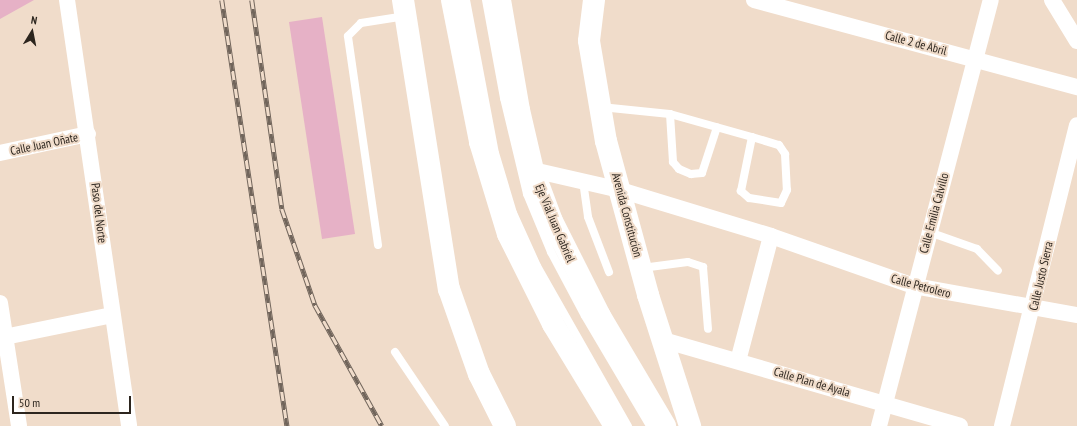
<!DOCTYPE html>
<html>
<head>
<meta charset="utf-8">
<style>
	body { margin:0 }
	#map { position:relative; width:1077px; height:426px; overflow:hidden; background:#f0dcca; font-family:"PT Sans Narrow",sans-serif }
	div>[style] { position:absolute }
	[style*='--x'] { left:calc(var(--x)*1px); top:calc(var(--y)*1px); width:calc(var(--w)*1px); rotate:calc(var(--a)*1deg) }
	.building>* { inset:0; background:#e6b1c6 }
	.lane>* { height:8px; margin:-4px; padding:0 4px; transform-origin:4px; border-radius:4px; background:#fff }
	.street>* { height:16px; margin:-8px; padding:0 8px; transform-origin:8px; border-radius:8px; background:#fff }
	.secondary>* { height:22px; margin:-11px; padding:0 11px; transform-origin:11px; border-radius:11px; background:#fff }
	.primary>* { height:22px; margin:-11px; padding:0 11px; transform-origin:11px; border-radius:11px; background:#fff }
	.rail>* { height:4.5px; margin-top:-2.25px; transform-origin:0; background:repeating-linear-gradient(90deg,#f0dcca 0 9px,#71655b 0 18px); box-sizing:border-box; border-block:1px solid #71655b }
	span { translate:-50% -50%; white-space:nowrap; text-align:center; line-height:1.15; -webkit-text-stroke:4px #f0dcca; paint-order:stroke }
	.street-label { font-size:12px; color:#2c251e }
	.north { position:absolute; left:12px; top:12px; width:40px; height:40px; -webkit-text-stroke:3px #f0dcca; paint-order:stroke; rotate:10deg; font-size:11px; font-weight:700; line-height:16px; text-align:center; color:#2c251e }
	.north::after { content:''; display:block; margin:auto; width:14px; height:18px; background:#2c251e; clip-path:polygon(50% 0,100% 100%,50% 72%,0 100%) }
	.scale { position:absolute; left:12px; top:396px; width:119px; height:18px; box-sizing:border-box; border:2px solid #2c251e; border-top:0; padding-left:5px; font-size:12px; line-height:14px; white-space:nowrap; color:#2c251e; -webkit-text-stroke:3px #f0dcca; paint-order:stroke }
</style>
</head>
<body>
<div id="map">
	<div class="building">
		<div style="clip-path:polygon(0 0,34px 0,0 19px)"></div>
		<div style="clip-path:polygon(322px 17px,355px 234px,322px 239px,289px 22px)"></div>
	</div>
	<div class="lane">
		<div style="--x:466;--y:0;--w:156;--a:79.3"></div>
		<div style="--x:495;--y:153;--w:63;--a:73.3"></div>
		<div style="--x:513;--y:213;--w:58;--a:65.6"></div>
		<div style="--x:537;--y:266;--w:184;--a:60.4"></div>
		<div style="--x:486;--y:0;--w:100;--a:79.6"></div>
		<div style="--x:504;--y:98;--w:99;--a:76.5"></div>
		<div style="--x:527;--y:194;--w:63;--a:67.5"></div>
		<div style="--x:551;--y:252;--w:72;--a:62"></div>
		<div style="--x:585;--y:316;--w:128;--a:59.4"></div>
		<div style="--x:601;--y:107;--w:69;--a:5.8"></div>
		<div style="--x:670;--y:114;--w:85;--a:15.7"></div>
		<div style="--x:752;--y:137;--w:28;--a:17"></div>
		<div style="--x:779;--y:145;--w:11;--a:56"></div>
		<div style="--x:785;--y:154;--w:36;--a:87"></div>
		<div style="--x:787;--y:190;--w:14;--a:115"></div>
		<div style="--x:781;--y:203;--w:32;--a:-171"></div>
		<div style="--x:749;--y:198;--w:11;--a:-139"></div>
		<div style="--x:741;--y:191;--w:55;--a:-78.5"></div>
		<div style="--x:670;--y:114;--w:48;--a:86.4"></div>
		<div style="--x:673;--y:162;--w:9;--a:49"></div>
		<div style="--x:679;--y:169;--w:13;--a:23"></div>
		<div style="--x:691;--y:174;--w:11;--a:-5"></div>
		<div style="--x:702;--y:173;--w:48;--a:-71.9"></div>
		<div style="--x:583;--y:181;--w:36;--a:82"></div>
		<div style="--x:588;--y:217;--w:59;--a:69.1"></div>
		<div style="--x:929;--y:232;--w:51;--a:19.5"></div>
		<div style="--x:977;--y:249;--w:30;--a:46"></div>
		<div style="--x:378;--y:245;--w:211;--a:-98.2"></div>
		<div style="--x:348;--y:36;--w:18;--a:-45"></div>
		<div style="--x:361;--y:23;--w:45;--a:-9"></div>
		<div style="--x:642;--y:268;--w:46;--a:-7.4"></div>
		<div style="--x:688;--y:262;--w:16;--a:18"></div>
		<div style="--x:703;--y:267;--w:62;--a:85.4"></div>
		<div style="--x:395;--y:352;--w:89;--a:56"></div>
	</div>
	<div class="street">
		<div style="--x:67;--y:0;--w:430;--a:81.7"></div>
		<div style="--x:754;--y:0;--w:335;--a:15.1"></div>
		<div style="--x:1052;--y:0;--w:48;--a:58.6"></div>
		<div style="--x:0;--y:153;--w:90;--a:-12.2"></div>
		<div style="--x:533;--y:170;--w:89;--a:12.9"></div>
		<div style="--x:620;--y:190;--w:158;--a:16.9"></div>
		<div style="--x:771;--y:236;--w:151;--a:19.3"></div>
		<div style="--x:914;--y:286;--w:166;--a:10.1"></div>
		<div style="--x:0;--y:303;--w:124;--a:81.2"></div>
		<div style="--x:0;--y:338;--w:114;--a:-11.6"></div>
		<div style="--x:663;--y:340;--w:309;--a:16.1"></div>
		<div style="--x:738;--y:361;--w:129;--a:-75.2"></div>
		<div style="--x:879;--y:426;--w:440;--a:-75.3"></div>
		<div style="--x:1002;--y:426;--w:310;--a:-76"></div>
	</div>
	<div class="secondary">
		<div style="--x:594;--y:0;--w:41;--a:97"></div>
		<div style="--x:589;--y:41;--w:101;--a:80.4"></div>
		<div style="--x:606;--y:141;--w:160;--a:74.7"></div>
		<div style="--x:648;--y:295;--w:138;--a:72.2"></div>
	</div>
	<div class="primary">
		<div style="--x:403;--y:0;--w:293;--a:81"></div>
		<div style="--x:449;--y:289;--w:90;--a:70.6"></div>
		<div style="--x:479;--y:374;--w:58;--a:63.4"></div>
		<div style="--x:452;--y:0;--w:145;--a:78.8"></div>
		<div style="--x:480;--y:142;--w:96;--a:73.1"></div>
		<div style="--x:508;--y:234;--w:101;--a:63.4"></div>
		<div style="--x:553;--y:324;--w:119;--a:58.7"></div>
		<div style="--x:500;--y:0;--w:112;--a:80.2"></div>
		<div style="--x:519;--y:110;--w:62;--a:76.9"></div>
		<div style="--x:533;--y:170;--w:54;--a:69.6"></div>
		<div style="--x:552;--y:221;--w:106;--a:63.2"></div>
		<div style="--x:600;--y:316;--w:128;--a:59.4"></div>
	</div>
	<div class="rail">
		<div style="--x:222;--y:0;--w:431;--a:81.3"></div>
		<div style="--x:252;--y:0;--w:211;--a:81.8"></div>
		<div style="--x:282;--y:209;--w:102;--a:71"></div>
		<div style="--x:315;--y:305;--w:138;--a:61"></div>
	</div>
	<div class="street-label">
		<span style="left:916px;top:43px;rotate:15deg">Calle 2 de Abril</span>
		<span style="left:44px;top:144px;rotate:-12deg">Calle Juan Oñate</span>
		<span style="left:99px;top:213px;rotate:83deg">Paso del Norte</span>
		<span style="left:934px;top:213px;rotate:-75deg">Calle Emilia Calvillo</span>
		<span style="left:627px;top:215px;rotate:75deg">Avenida Constitución</span>
		<span style="left:555px;top:223px;rotate:67deg">Eje Vial Juan Gabriel</span>
		<span style="left:1041px;top:276px;rotate:-77deg">Calle Justo Sierra</span>
		<span style="left:921px;top:286px;rotate:15deg">Calle Petrolero</span>
		<span style="left:812px;top:382px;rotate:16deg">Calle Plan de Ayala</span>
	</div>
	<div class="north">N</div>
	<div class="scale">50 m</div>
</div>
</body>
</html>
